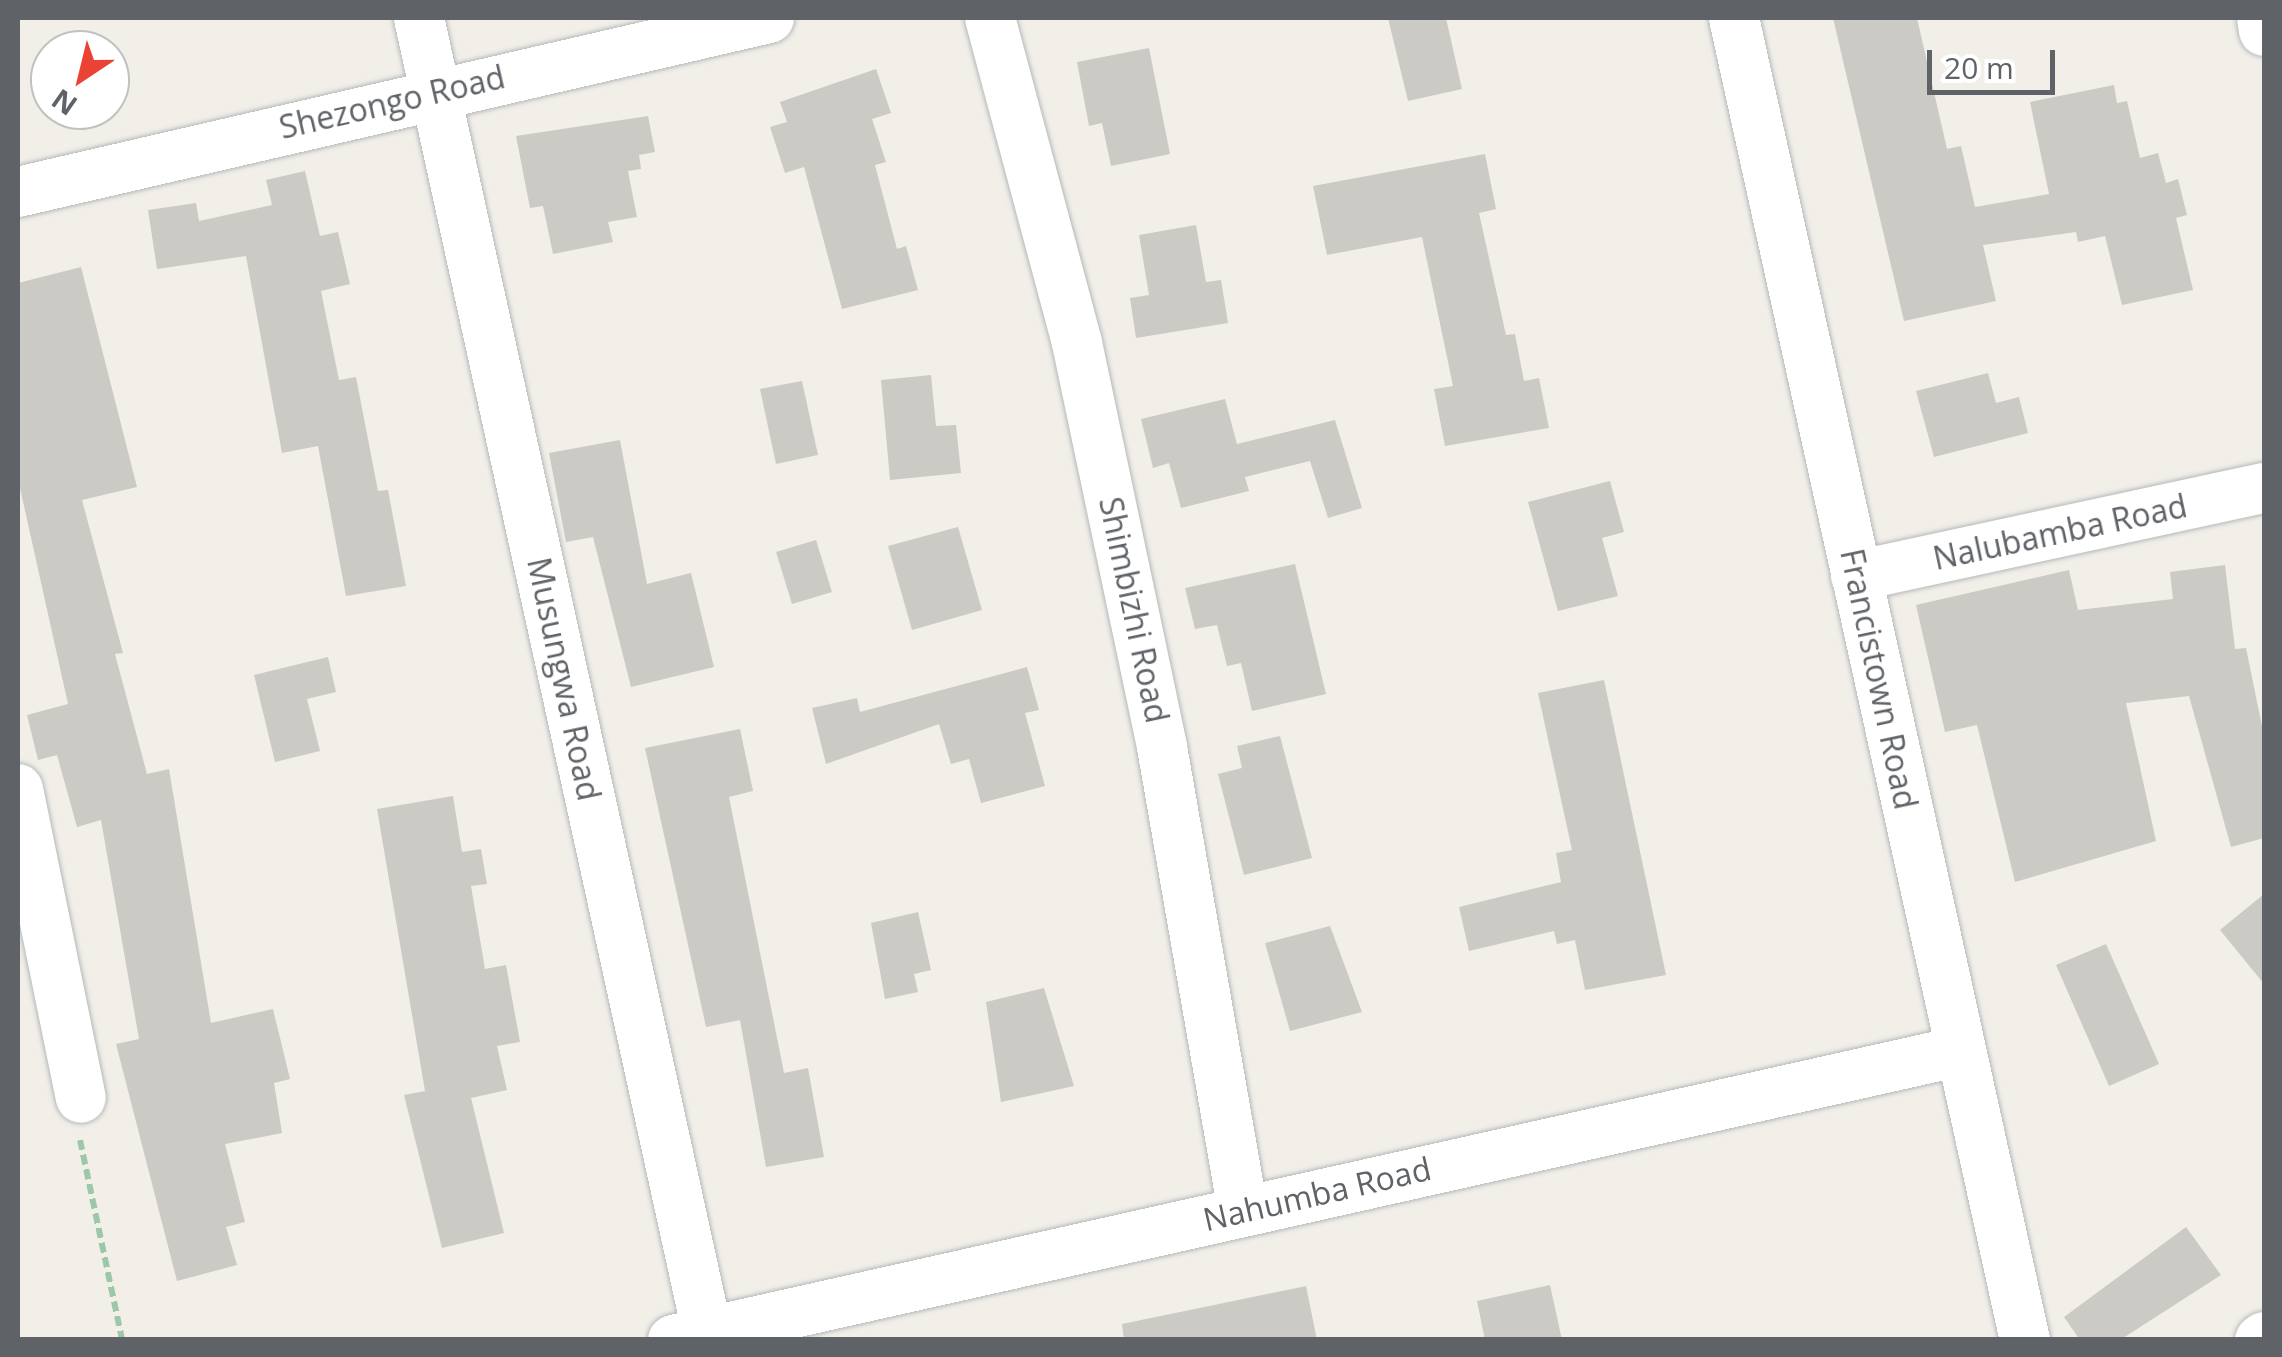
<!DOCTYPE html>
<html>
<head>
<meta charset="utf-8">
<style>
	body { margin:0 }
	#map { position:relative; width:2282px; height:1357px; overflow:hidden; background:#f1efe8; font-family:"Open Sans",sans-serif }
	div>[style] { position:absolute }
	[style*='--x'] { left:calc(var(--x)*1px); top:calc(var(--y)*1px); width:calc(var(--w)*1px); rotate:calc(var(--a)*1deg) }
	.building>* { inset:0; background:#cccac5 }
	.path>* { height:6px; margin-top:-3px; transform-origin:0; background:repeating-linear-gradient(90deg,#9cc7a9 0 10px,transparent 0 15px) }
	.roads { filter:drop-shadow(0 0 2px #b5b8bc) drop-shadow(0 0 2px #b5b8bc) }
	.minor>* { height:50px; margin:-25px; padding:0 25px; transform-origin:25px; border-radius:25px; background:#fff }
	span { translate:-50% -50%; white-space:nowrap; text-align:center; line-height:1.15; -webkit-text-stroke:9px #fff; paint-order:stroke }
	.street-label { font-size:32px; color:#5f6368 }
	.frame { position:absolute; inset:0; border:20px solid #5f6368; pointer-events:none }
	.north { position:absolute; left:30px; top:30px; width:100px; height:100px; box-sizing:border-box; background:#fff; border:2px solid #bfc1c3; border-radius:50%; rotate:215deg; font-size:28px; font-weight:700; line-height:40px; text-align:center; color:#5f6368 }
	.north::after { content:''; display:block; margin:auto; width:35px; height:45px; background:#ea4335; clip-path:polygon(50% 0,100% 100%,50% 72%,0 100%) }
	.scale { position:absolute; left:1927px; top:50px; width:128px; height:45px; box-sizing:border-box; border:5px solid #5f6368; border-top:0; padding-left:12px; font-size:30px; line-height:35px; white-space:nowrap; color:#5f6368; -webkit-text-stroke:8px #fff; paint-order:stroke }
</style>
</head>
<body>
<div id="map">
	<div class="building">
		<div style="clip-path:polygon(1388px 18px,1446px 18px,1462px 89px,1408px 101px)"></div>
		<div style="clip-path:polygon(1833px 18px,1917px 18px,1947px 149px,1961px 146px,1975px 207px,2049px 194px,2030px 102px,2114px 85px,2117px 103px,2127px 101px,2140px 158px,2158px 153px,2166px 183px,2178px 179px,2187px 215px,2176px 218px,2193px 290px,2122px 305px,2105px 236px,2078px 242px,2076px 232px,1983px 245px,1996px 301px,1904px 321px)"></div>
		<div style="clip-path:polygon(1149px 48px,1170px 154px,1111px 166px,1102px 123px,1089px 126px,1077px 62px)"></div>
		<div style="clip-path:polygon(876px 69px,891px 113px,872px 119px,886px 162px,875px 165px,897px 249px,906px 246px,918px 290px,842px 309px,804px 167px,785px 173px,770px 127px,787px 122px,780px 102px)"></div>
		<div style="clip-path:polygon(648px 116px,655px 152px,639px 155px,641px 169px,628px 171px,637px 217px,608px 222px,613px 242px,553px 254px,543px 206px,530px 208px,516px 136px)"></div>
		<div style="clip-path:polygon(1485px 154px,1496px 209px,1479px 213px,1506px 335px,1515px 334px,1524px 381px,1539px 378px,1549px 428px,1445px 446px,1434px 389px,1453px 386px,1422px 237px,1327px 255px,1313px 186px)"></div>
		<div style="clip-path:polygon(305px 171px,320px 236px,338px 232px,350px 284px,321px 291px,339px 380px,356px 377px,378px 491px,388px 490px,406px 586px,346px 596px,318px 446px,282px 453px,246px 256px,157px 269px,148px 210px,196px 203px,199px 221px,272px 205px,266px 180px)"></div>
		<div style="clip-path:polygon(1196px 225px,1206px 282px,1221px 280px,1228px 323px,1136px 338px,1130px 298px,1149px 295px,1139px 235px)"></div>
		<div style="clip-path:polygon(81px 267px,137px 487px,82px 500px,123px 653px,115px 654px,147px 774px,169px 769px,211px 1023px,273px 1009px,290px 1079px,274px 1083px,282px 1133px,225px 1144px,245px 1222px,226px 1227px,237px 1265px,177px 1281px,116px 1044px,139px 1039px,101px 820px,77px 827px,57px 755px,38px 760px,27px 715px,68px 704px,18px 479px,18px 283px)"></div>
		<div style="clip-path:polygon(1988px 373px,1996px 403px,2019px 397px,2028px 433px,1934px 457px,1916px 391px)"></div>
		<div style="clip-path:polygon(931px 375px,936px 426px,956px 425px,961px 473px,890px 480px,881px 380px)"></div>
		<div style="clip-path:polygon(802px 381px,818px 455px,776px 464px,760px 389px)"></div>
		<div style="clip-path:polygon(1225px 399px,1237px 444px,1335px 420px,1362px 508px,1328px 518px,1310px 461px,1245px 477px,1249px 491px,1181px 508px,1169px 463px,1153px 468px,1141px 419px)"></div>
		<div style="clip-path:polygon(620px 440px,647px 584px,691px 573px,714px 667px,631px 687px,593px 537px,566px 542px,549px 453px)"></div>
		<div style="clip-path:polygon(1610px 481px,1624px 532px,1602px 538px,1618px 596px,1558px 611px,1528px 502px)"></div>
		<div style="clip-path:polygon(958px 527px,982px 610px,912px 630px,888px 546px)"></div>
		<div style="clip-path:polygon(816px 540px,832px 592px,792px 604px,776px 552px)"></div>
		<div style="clip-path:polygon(1295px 564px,1326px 694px,1252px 711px,1241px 663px,1227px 666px,1217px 625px,1195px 629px,1185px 588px)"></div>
		<div style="clip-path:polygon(2225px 565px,2235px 649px,2246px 648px,2264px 736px,2264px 838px,2231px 847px,2189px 696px,2126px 703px,2156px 841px,2015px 882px,1977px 725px,1945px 732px,1916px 605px,2069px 570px,2078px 610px,2173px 599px,2170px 572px)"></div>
		<div style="clip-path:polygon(328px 657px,336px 692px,307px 699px,320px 751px,275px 762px,254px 675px)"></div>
		<div style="clip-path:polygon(1027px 667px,1039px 710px,1025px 713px,1045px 786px,981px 803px,969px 759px,951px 764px,939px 724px,826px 764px,812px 708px,857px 698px,860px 712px)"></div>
		<div style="clip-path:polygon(1604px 680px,1666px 975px,1585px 990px,1575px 940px,1557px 944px,1554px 931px,1469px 951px,1459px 907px,1561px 882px,1556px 853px,1572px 850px,1538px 693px)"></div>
		<div style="clip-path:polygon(740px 729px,753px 791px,729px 797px,784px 1073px,808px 1068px,824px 1157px,766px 1167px,740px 1020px,706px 1027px,645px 748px)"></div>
		<div style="clip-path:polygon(1280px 736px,1312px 858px,1244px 875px,1218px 774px,1242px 768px,1237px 746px)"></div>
		<div style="clip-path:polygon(453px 796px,462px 852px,481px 849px,487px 884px,471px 886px,485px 969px,506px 965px,520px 1042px,497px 1046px,507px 1090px,471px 1098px,504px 1233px,442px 1248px,404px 1095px,425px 1091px,377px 809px)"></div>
		<div style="clip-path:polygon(2264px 894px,2264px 984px,2220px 930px)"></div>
		<div style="clip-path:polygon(918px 912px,931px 970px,914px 974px,918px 992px,885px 999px,871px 923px)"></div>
		<div style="clip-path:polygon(1330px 926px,1362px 1012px,1290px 1031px,1265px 943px)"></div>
		<div style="clip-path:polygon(2106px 944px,2159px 1064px,2109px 1086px,2056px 965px)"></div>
		<div style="clip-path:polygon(1044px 988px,1074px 1086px,1001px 1102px,986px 1002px)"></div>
		<div style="clip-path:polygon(2186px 1227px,2221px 1275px,2120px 1340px,2080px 1340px,2064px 1317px)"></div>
		<div style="clip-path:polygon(1550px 1285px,1562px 1340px,1485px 1340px,1477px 1301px)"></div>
		<div style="clip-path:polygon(1306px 1286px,1317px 1340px,1124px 1340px,1122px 1324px)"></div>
	</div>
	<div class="path">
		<div style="--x:80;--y:1140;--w:204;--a:78.1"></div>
	</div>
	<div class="roads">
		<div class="minor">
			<div style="--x:419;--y:18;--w:1353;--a:77.63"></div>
			<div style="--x:990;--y:18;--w:336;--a:75"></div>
			<div style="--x:1077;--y:343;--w:413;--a:78.1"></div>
			<div style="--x:1162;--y:747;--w:470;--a:80.1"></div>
			<div style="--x:1734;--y:18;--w:1354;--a:77.59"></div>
			<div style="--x:2262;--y:18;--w:13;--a:81"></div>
			<div style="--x:18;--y:192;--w:771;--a:-13.04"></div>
			<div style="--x:1856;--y:576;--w:417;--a:-12.2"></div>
			<div style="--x:18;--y:789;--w:315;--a:78.5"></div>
			<div style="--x:673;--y:1340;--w:1320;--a:-12.65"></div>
			<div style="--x:2260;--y:1340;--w:5;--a:-37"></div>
		</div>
	</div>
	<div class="street-label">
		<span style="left:392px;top:102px;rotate:-13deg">Shezongo Road</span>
		<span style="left:2060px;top:532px;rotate:-12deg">Nalubamba Road</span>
		<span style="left:1134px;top:610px;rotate:78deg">Shimbizhi Road</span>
		<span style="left:564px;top:679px;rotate:78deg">Musungwa Road</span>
		<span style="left:1879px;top:679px;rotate:78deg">Francistown Road</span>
		<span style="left:1317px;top:1194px;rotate:-13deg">Nahumba Road</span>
	</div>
	<div class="frame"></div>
	<div class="north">N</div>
	<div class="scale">20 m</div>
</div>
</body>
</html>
